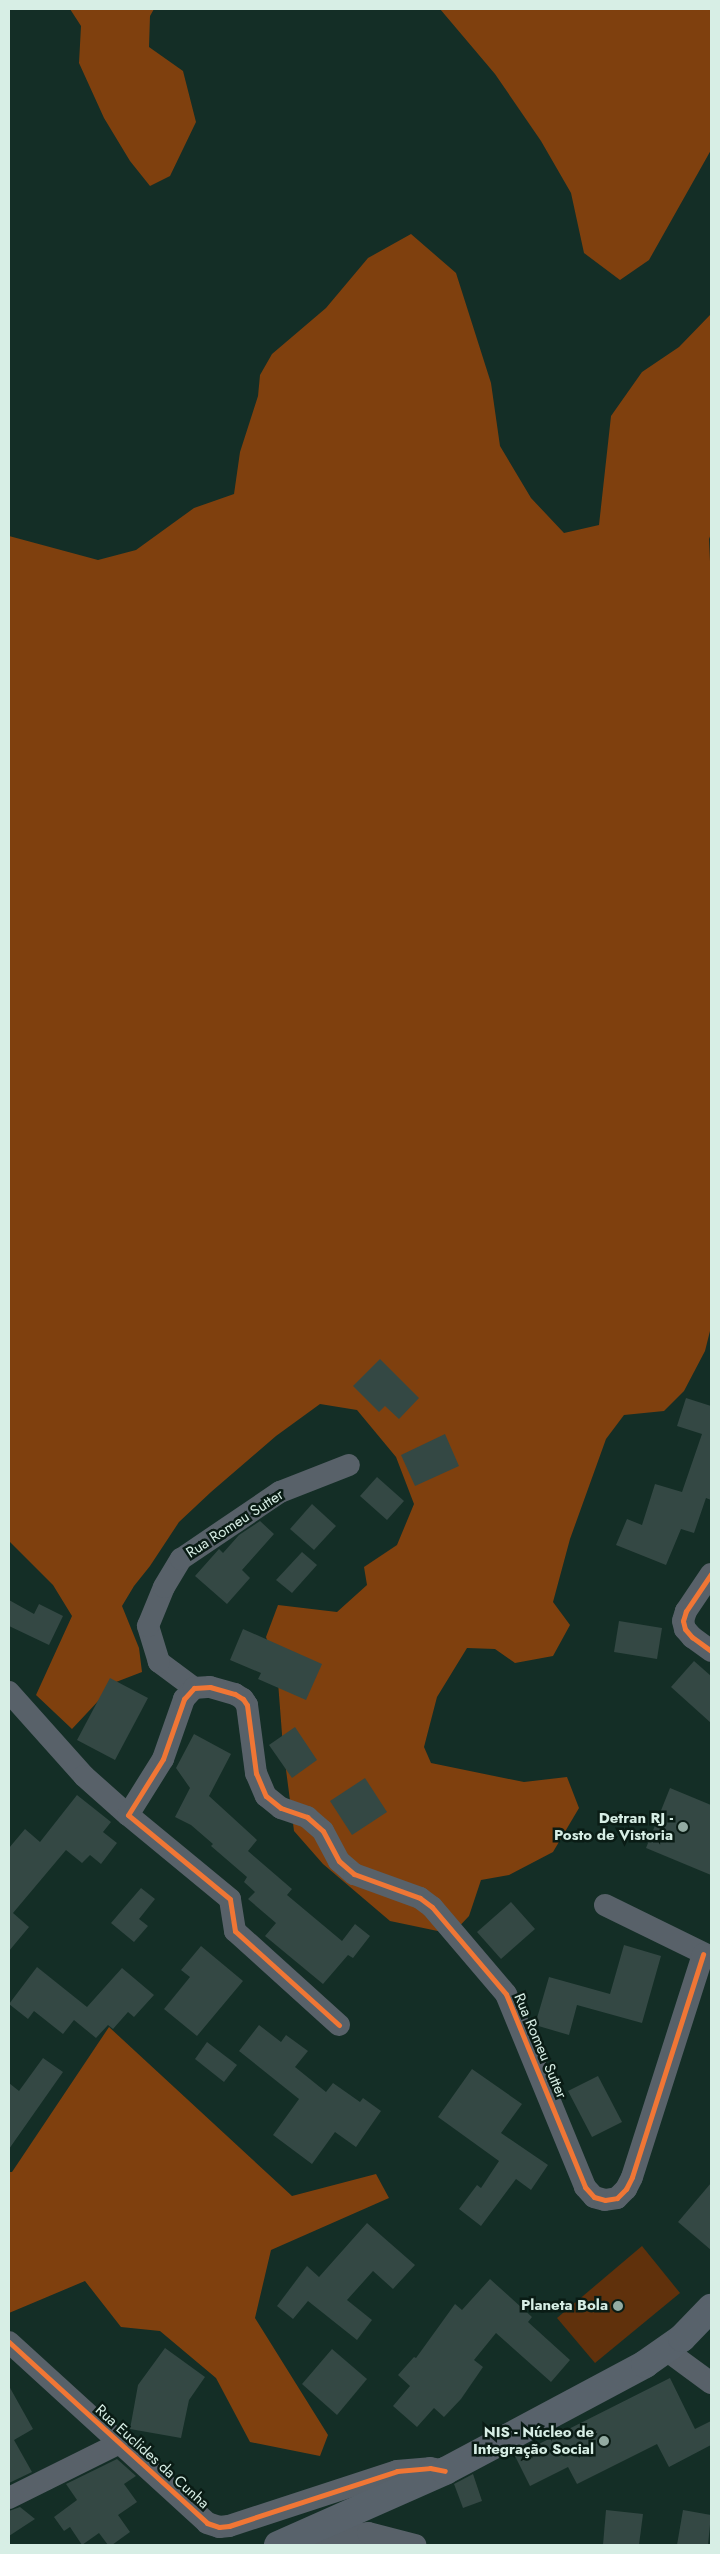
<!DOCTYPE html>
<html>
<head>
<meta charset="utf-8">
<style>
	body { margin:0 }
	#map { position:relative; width:720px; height:2554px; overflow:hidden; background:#142e26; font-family:Jost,sans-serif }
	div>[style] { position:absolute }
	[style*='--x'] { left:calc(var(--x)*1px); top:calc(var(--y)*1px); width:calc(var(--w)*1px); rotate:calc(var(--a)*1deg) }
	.green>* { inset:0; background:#60310c }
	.forest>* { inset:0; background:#7f400e }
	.building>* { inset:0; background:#344844 }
	.street>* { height:22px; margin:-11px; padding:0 11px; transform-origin:11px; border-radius:11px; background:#586169 }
	.secondary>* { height:28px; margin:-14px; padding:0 14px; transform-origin:14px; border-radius:14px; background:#58626b }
	.cycleway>* { height:5px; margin:-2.5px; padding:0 2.5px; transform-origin:2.5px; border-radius:2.5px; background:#f07635 }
	.dots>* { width:14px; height:14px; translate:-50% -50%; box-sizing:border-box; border:2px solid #0a1c15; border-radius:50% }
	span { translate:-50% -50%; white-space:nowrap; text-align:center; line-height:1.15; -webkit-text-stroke:5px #0a1c15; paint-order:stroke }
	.street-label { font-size:15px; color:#d7eee5 }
	.poi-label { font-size:15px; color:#d7eee5; font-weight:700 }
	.right { translate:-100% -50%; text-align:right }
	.frame { position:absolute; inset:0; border:10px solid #d7eee5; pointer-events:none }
</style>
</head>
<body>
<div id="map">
	<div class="green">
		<div style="clip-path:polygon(642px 2246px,680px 2293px,595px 2363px,557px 2318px)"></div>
	</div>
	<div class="forest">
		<div style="clip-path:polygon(70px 9px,154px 9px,150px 16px,149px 47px,183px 71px,196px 122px,170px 176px,150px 186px,130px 161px,104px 118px,79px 63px,81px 26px)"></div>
		<div style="clip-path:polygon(440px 9px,711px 9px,711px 150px,649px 260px,620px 280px,584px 253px,571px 193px,541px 141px,495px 74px)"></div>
		<div style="clip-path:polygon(411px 234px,456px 273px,491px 383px,500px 446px,531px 498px,564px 533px,599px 525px,611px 416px,642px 372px,679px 347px,711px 314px,711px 534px,709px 539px,711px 584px,711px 1327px,705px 1351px,684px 1391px,664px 1411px,624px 1415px,606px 1439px,570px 1539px,553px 1602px,570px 1625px,553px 1656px,515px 1663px,495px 1649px,467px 1648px,437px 1697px,424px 1747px,431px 1763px,524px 1782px,567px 1777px,579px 1808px,553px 1852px,509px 1875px,481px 1880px,469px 1916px,452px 1934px,390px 1921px,323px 1864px,294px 1831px,283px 1747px,277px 1669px,266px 1637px,278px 1605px,337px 1612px,367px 1585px,364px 1567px,397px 1545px,414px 1504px,396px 1457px,357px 1410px,320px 1404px,276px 1436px,211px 1492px,179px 1522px,150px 1566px,134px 1586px,122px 1606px,139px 1648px,142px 1672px,116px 1682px,72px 1729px,36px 1695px,72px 1616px,53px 1585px,9px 1541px,9px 536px,98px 560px,136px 550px,194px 508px,234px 494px,240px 452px,258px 396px,260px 375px,272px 354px,326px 308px,368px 258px)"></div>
		<div style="clip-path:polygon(109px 2027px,292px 2196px,376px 2174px,389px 2198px,271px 2250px,255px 2318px,328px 2435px,320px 2456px,250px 2442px,216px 2378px,160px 2331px,121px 2327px,85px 2281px,9px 2313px,9px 2172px,12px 2172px)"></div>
	</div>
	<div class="building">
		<div style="clip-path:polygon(380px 1359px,419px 1398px,399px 1419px,385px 1406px,379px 1412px,353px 1386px)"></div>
		<div style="clip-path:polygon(686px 1398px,711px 1406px,711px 1500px,706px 1498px,694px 1533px,681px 1529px,666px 1565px,616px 1545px,627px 1519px,642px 1525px,655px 1484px,682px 1492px,702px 1434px,677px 1426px)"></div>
		<div style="clip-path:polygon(445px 1434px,459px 1466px,415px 1486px,401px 1455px)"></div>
		<div style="clip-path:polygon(377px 1477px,404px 1501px,387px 1520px,360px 1496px)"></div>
		<div style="clip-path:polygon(312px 1504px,336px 1526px,314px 1550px,290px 1529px)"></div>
		<div style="clip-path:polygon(260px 1521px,274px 1534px,242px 1570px,250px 1578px,227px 1604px,195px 1576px,219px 1549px,223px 1553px,239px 1535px)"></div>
		<div style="clip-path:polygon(302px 1552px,317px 1565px,292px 1593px,276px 1580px)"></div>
		<div style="clip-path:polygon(9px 1600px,34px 1614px,39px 1604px,63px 1616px,49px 1645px,9px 1626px)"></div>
		<div style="clip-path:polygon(619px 1621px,662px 1628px,657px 1659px,614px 1652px)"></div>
		<div style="clip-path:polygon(243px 1629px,322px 1664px,306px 1700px,258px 1679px,261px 1673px,230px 1660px)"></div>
		<div style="clip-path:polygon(694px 1661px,711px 1676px,711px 1723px,671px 1687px)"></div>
		<div style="clip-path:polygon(110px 1678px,148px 1698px,115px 1760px,77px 1740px)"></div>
		<div style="clip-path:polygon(295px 1727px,317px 1760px,292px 1778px,269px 1745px)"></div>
		<div style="clip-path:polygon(194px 1734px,231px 1754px,209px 1796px,257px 1840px,248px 1851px,292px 1889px,287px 1895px,342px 1941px,355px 1924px,370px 1936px,353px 1958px,348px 1955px,323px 1984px,265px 1936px,276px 1923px,248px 1899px,255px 1892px,244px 1882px,247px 1877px,211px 1846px,213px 1844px,191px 1825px,175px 1817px,190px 1788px,176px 1768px)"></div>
		<div style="clip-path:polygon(365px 1778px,387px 1812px,352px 1835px,330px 1801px)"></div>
		<div style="clip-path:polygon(670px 1788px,711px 1805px,711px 1875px,646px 1848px)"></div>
		<div style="clip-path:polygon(77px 1795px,111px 1822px,103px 1832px,117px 1843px,101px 1864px,90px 1855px,82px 1863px,66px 1850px,13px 1913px,29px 1927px,9px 1951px,9px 1848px,25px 1829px,40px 1842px)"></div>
		<div style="clip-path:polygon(141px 1888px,155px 1899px,139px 1919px,148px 1926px,134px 1942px,111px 1923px)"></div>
		<div style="clip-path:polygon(511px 1902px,535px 1929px,501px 1959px,477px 1932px)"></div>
		<div style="clip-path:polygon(624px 1945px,661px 1956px,642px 2023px,577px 2005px,569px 2035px,535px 2025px,549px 1977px,610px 1994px)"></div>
		<div style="clip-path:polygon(201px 1946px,243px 1981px,197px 2036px,164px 2009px,190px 1977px,181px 1970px)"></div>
		<div style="clip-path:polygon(37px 1967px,87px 2007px,122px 1968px,154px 1995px,134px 2017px,128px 2012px,113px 2029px,108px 2025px,96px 2038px,74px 2020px,63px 2034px,34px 2011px,28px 2019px,9px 2004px)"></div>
		<div style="clip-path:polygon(259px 2025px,281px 2042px,286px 2035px,308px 2051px,295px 2067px,326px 2092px,333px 2083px,360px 2102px,363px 2098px,381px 2111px,356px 2147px,335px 2132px,312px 2164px,273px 2135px,299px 2099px,239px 2051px)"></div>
		<div style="clip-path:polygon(207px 2042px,237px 2065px,224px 2082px,195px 2059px)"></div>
		<div style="clip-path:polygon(43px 2058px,63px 2072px,9px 2149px,9px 2083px,19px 2091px)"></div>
		<div style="clip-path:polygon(472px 2069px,522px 2104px,501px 2133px,548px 2165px,531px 2190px,516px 2179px,481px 2226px,459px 2209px,477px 2185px,481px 2188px,499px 2161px,438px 2117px)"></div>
		<div style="clip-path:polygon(598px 2076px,622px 2122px,592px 2137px,568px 2091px)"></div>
		<div style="clip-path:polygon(711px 2183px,711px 2250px,678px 2222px)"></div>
		<div style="clip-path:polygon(367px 2223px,415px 2265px,393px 2289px,373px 2271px,347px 2300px,372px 2320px,357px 2340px,308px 2301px,293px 2319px,277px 2306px,307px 2266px,319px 2277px)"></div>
		<div style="clip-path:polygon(490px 2279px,532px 2317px,528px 2322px,570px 2360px,551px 2382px,496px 2333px,474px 2360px,483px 2367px,461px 2399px,444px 2417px,434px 2408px,417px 2427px,393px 2406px,410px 2386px,398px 2375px,414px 2357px,416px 2358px,455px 2304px,462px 2310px)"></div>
		<div style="clip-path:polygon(165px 2348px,205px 2377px,189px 2400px,181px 2438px,130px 2429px,138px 2385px)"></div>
		<div style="clip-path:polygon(332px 2349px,367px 2379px,337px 2415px,302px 2384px)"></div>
		<div style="clip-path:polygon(670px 2378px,695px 2429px,711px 2421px,711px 2445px,669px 2467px,657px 2444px,577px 2484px,568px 2467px,530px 2486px,515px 2456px)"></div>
		<div style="clip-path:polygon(9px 2386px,33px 2429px,14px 2440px,32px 2472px,9px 2483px)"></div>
		<div style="clip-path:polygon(117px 2459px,136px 2476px,124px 2484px,137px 2502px,118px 2515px,130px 2532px,112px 2545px,108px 2545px,99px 2533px,82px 2545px,70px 2527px,64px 2531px,54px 2517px,77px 2500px,66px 2484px)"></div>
		<div style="clip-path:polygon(473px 2474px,482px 2501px,463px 2508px,454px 2484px)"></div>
		<div style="clip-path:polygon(20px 2507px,35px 2519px,9px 2536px,9px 2511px)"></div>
		<div style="clip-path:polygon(606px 2510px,643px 2514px,639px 2545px,603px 2545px)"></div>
		<div style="clip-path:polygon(683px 2510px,711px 2515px,708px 2545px,677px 2545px)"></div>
	</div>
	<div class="street">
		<div style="--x:711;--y:1574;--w:45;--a:124"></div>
		<div style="--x:686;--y:1611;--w:10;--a:107"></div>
		<div style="--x:683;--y:1621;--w:8;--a:76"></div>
		<div style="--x:685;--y:1629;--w:11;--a:49"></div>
		<div style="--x:692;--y:1637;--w:24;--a:36"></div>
		<div style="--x:194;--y:1688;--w:44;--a:-143.4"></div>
		<div style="--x:159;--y:1662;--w:38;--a:-107"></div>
		<div style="--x:148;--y:1626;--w:42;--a:-67.7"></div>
		<div style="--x:164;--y:1587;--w:33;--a:-59"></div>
		<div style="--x:181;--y:1559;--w:120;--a:-34.1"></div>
		<div style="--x:280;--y:1492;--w:74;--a:-21.4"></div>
		<div style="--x:9;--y:1692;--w:113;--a:48.2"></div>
		<div style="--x:84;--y:1776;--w:59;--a:41.6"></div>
		<div style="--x:605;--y:1905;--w:118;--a:26.1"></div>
		<div style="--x:339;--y:2025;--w:140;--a:-137.9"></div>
		<div style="--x:235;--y:1931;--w:32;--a:-99"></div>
		<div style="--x:230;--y:1899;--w:132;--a:-140.5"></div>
		<div style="--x:128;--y:1815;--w:66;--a:-58"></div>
		<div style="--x:163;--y:1759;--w:64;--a:-70.7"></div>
		<div style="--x:184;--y:1699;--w:15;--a:-48"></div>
		<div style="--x:194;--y:1688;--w:16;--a:-4"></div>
		<div style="--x:210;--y:1687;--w:26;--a:16"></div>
		<div style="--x:235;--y:1694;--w:9;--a:32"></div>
		<div style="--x:243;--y:1699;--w:7;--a:56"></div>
		<div style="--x:247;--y:1705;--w:69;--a:82.5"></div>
		<div style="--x:256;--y:1773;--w:25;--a:67"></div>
		<div style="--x:266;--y:1796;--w:19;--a:39"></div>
		<div style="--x:281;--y:1808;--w:28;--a:19"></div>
		<div style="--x:307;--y:1817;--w:21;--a:41"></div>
		<div style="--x:323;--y:1831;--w:34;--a:62"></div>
		<div style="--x:339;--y:1861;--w:20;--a:41"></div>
		<div style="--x:354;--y:1874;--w:70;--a:20"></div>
		<div style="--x:420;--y:1898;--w:15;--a:37"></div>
		<div style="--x:432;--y:1907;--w:114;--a:49.6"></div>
		<div style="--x:506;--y:1994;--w:209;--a:67.7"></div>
		<div style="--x:585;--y:2187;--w:13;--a:48"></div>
		<div style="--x:594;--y:2197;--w:11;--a:15"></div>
		<div style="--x:605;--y:2200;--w:12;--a:-9"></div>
		<div style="--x:617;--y:2198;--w:13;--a:-45"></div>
		<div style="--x:626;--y:2189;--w:13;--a:-63"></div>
		<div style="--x:632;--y:2177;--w:234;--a:-72.3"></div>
		<div style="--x:9;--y:2342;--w:268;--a:42.4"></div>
		<div style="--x:207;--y:2523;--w:13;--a:18"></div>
		<div style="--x:219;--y:2527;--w:10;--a:-6"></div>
		<div style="--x:229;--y:2526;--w:177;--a:-18.1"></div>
		<div style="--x:397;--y:2471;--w:33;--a:-5"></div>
		<div style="--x:430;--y:2468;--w:15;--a:11"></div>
		<div style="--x:666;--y:2350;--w:56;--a:36.3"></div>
		<div style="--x:9;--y:2498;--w:122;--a:-26.4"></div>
		<div style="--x:308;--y:2532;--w:24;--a:12"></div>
		<div style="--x:331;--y:2537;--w:37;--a:-6"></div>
		<div style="--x:368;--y:2533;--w:49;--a:14.3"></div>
	</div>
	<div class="secondary">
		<div style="--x:278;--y:2545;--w:183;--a:-23.9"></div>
		<div style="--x:445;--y:2471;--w:227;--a:-28.1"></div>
		<div style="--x:645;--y:2364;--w:45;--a:-35.1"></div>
		<div style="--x:682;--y:2338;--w:42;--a:-46"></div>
	</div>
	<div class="cycleway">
		<div style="--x:711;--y:1574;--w:45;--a:124"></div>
		<div style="--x:686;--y:1611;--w:10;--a:107"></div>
		<div style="--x:683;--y:1621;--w:8;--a:76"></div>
		<div style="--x:685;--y:1629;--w:11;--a:49"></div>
		<div style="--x:692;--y:1637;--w:24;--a:36"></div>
		<div style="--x:339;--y:2025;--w:140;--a:-137.9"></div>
		<div style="--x:235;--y:1931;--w:32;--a:-99"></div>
		<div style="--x:230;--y:1899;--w:132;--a:-140.5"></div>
		<div style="--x:128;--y:1815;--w:66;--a:-58"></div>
		<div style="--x:163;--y:1759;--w:64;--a:-70.7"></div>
		<div style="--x:184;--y:1699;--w:15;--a:-48"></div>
		<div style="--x:194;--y:1688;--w:16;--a:-4"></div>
		<div style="--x:210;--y:1687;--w:26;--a:16"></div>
		<div style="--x:235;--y:1694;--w:9;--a:32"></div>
		<div style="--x:243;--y:1699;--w:7;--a:56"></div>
		<div style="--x:247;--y:1705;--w:69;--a:82.5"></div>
		<div style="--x:256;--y:1773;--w:25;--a:67"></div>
		<div style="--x:266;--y:1796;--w:19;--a:39"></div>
		<div style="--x:281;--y:1808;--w:28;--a:19"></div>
		<div style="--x:307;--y:1817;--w:21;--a:41"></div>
		<div style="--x:323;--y:1831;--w:34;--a:62"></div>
		<div style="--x:339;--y:1861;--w:20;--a:41"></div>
		<div style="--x:354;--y:1874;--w:70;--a:20"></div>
		<div style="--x:420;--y:1898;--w:15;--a:37"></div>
		<div style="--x:432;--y:1907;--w:114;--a:49.6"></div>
		<div style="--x:506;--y:1994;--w:209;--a:67.7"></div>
		<div style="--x:585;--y:2187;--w:13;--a:48"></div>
		<div style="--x:594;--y:2197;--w:11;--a:15"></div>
		<div style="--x:605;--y:2200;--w:12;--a:-9"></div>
		<div style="--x:617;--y:2198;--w:13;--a:-45"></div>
		<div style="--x:626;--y:2189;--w:13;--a:-63"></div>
		<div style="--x:632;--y:2177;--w:234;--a:-72.3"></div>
		<div style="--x:9;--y:2342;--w:268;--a:42.4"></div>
		<div style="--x:207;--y:2523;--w:13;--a:18"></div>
		<div style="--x:219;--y:2527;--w:10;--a:-6"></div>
		<div style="--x:229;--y:2526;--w:177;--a:-18.1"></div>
		<div style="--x:397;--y:2471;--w:33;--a:-5"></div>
		<div style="--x:430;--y:2468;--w:15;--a:11"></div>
	</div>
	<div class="dots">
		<div style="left:683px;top:1827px;background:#93aba2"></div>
		<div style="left:618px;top:2306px;background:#93aba2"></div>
		<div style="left:604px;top:2441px;background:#93aba2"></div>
	</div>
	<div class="street-label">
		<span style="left:235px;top:1524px;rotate:-33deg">Rua Romeu Sutter</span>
		<span style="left:540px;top:2046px;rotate:67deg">Rua Romeu Sutter</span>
		<span style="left:152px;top:2457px;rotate:42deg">Rua Euclides da Cunha</span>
	</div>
	<div class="poi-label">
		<span class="right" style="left:673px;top:1827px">Detran RJ -<br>Posto de Vistoria</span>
		<span class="right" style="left:608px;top:2306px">Planeta Bola</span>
		<span class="right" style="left:594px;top:2441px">NIS - Núcleo de<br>Integração Social</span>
	</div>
	<div class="frame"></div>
</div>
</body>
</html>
